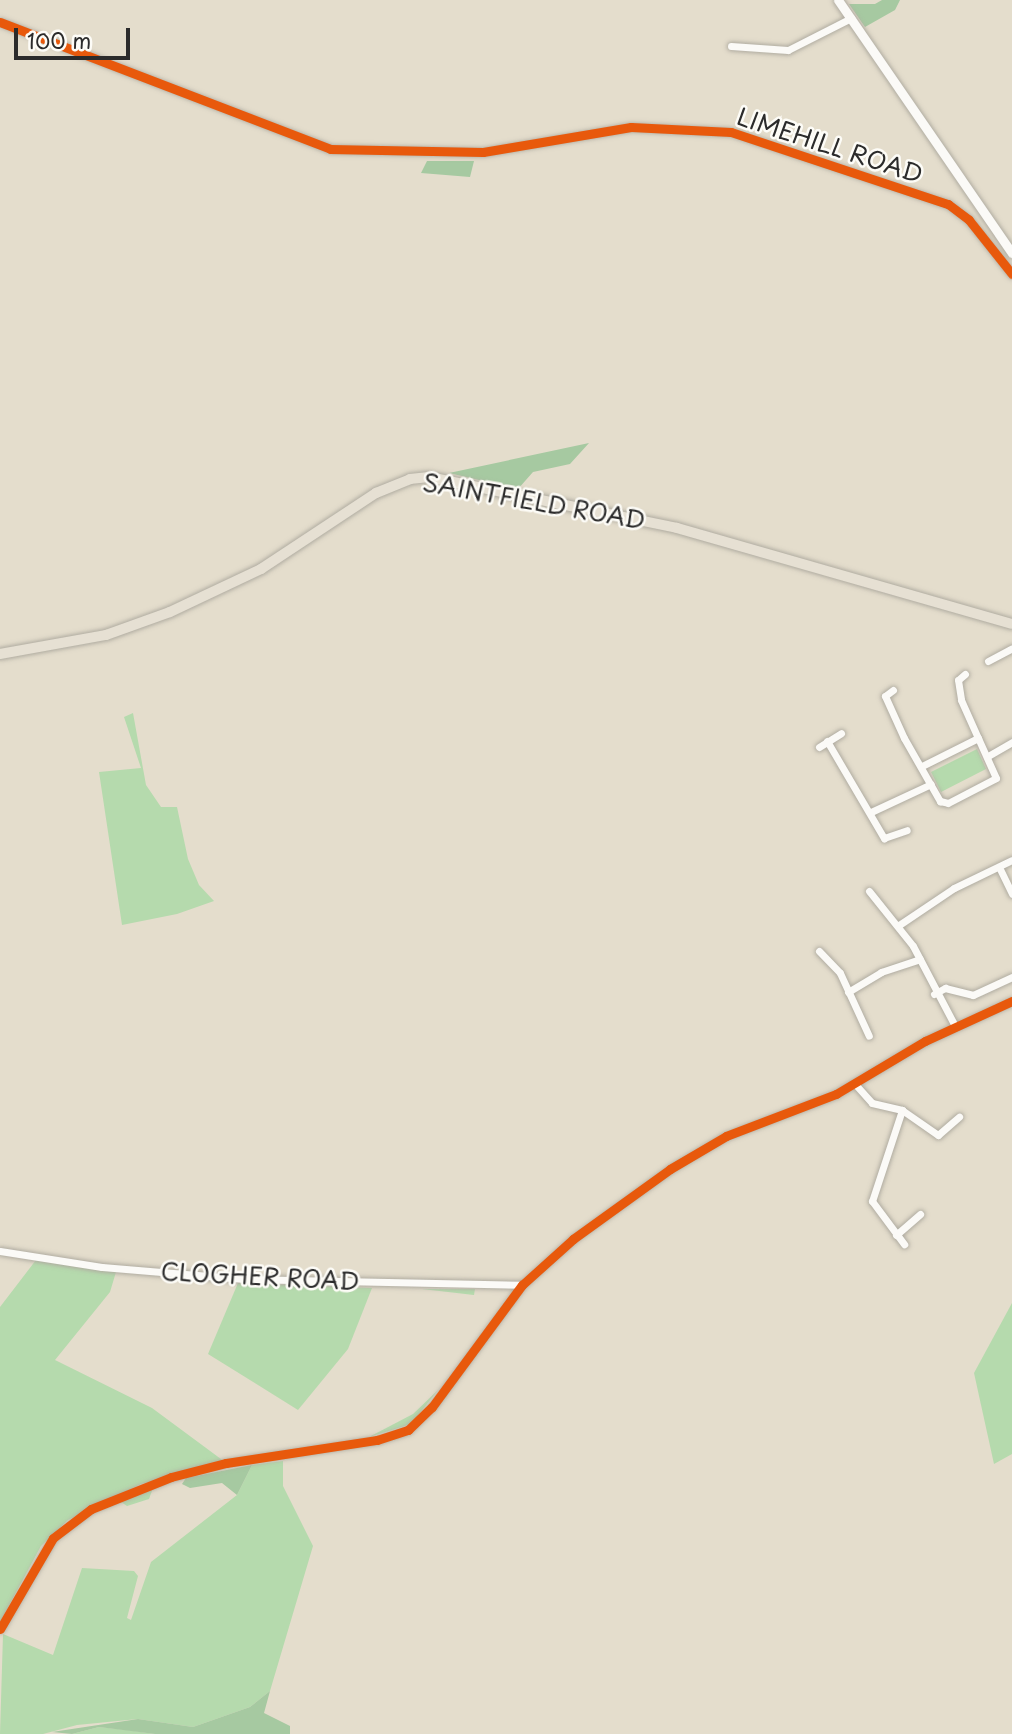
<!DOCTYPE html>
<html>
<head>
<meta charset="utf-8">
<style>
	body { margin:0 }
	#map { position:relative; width:1012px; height:1734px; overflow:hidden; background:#e4ddcc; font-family:"Playpen Sans",sans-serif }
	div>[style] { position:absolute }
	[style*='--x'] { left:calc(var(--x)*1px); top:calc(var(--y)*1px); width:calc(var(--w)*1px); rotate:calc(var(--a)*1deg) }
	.green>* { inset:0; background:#b5daad }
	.forest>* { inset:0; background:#a6c9a1 }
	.roads { filter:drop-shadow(0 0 2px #b0aca1) drop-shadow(0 0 2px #b0aca1) }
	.minor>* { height:7px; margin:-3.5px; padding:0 3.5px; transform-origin:3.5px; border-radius:3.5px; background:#fbfaf7 }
	.tertiary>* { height:9px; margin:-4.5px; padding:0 4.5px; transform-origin:4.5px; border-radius:4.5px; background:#fbfaf7 }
	.primary>* { height:10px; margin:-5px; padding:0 5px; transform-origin:5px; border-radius:5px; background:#e6e0d3 }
	.cycleway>* { height:9px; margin:-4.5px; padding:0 4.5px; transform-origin:4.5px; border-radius:4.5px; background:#e8590c }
	span { translate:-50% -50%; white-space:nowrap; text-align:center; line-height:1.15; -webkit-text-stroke:5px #fdfcf7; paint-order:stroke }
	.street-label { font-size:24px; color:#2b2b2b }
	.scale { position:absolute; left:14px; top:28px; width:116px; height:32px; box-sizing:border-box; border:4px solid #2b2b2b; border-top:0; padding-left:9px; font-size:21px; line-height:24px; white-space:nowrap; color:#2b2b2b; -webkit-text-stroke:5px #fdfcf7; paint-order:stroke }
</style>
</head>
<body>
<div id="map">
	<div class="green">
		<div style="clip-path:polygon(133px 713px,146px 785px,161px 807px,177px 807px,188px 859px,199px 885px,214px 901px,177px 914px,122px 925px,99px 772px,141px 768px,124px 717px)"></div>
		<div style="clip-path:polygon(977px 749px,986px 769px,941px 792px,931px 772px)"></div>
		<div style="clip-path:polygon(36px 1260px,116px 1272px,110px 1292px,55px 1360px,152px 1408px,225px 1462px,141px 1484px,68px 1520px,41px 1546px,0 1622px,0 1307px)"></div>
		<div style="clip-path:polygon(238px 1283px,372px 1288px,348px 1349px,298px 1410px,208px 1354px)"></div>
		<div style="clip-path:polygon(422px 1289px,475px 1289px,474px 1295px)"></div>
		<div style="clip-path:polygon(1012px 1303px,1012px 1454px,994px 1464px,974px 1373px)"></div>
		<div style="clip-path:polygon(438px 1390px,411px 1424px,369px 1437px,413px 1414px)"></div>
		<div style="clip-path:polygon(283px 1461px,283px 1486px,313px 1546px,270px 1691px,250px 1707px,193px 1727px,138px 1719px,77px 1725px,43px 1734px,0 1734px,3px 1634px,53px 1655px,82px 1568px,134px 1571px,138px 1576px,127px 1618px,131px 1620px,151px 1562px,237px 1495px,252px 1465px)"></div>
		<div style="clip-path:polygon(153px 1488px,149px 1499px,127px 1506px,121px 1502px)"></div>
		<div style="clip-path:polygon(99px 1727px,127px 1730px,155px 1734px,72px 1734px)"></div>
	</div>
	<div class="forest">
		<div style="clip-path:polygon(882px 0,900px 0,895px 10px,865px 27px,849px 4px,875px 4px)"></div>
		<div style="clip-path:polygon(427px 161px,474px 161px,470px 177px,421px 173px)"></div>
		<div style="clip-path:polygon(589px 443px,570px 464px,533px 472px,518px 489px,449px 473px)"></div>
		<div style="clip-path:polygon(252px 1465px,237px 1495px,222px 1483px,190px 1488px,182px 1484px,186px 1478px)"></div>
		<div style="clip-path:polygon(270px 1691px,264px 1713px,290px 1726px,290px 1734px,155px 1734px,99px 1727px,72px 1734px,52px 1732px,138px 1719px,193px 1727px,250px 1707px)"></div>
	</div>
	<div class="roads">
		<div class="minor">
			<div style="--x:0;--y:22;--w:354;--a:21"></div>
			<div style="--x:330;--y:149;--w:153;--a:1.1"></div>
			<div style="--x:483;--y:152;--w:150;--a:-9.6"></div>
			<div style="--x:631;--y:127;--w:100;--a:2.9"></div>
			<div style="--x:731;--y:132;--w:229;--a:18.4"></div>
			<div style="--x:948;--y:204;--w:26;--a:37"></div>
			<div style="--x:969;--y:220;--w:69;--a:51.5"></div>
			<div style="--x:731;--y:46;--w:57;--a:4"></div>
			<div style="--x:788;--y:50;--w:71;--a:-26.9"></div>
			<div style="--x:988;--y:661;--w:27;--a:-28"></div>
			<div style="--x:965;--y:674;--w:9;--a:139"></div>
			<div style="--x:958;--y:680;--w:20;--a:81"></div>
			<div style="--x:961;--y:700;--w:42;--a:65.9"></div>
			<div style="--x:893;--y:690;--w:10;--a:143"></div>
			<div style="--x:885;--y:696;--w:46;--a:65.7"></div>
			<div style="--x:904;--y:738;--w:73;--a:60.3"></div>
			<div style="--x:940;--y:801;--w:8;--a:14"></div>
			<div style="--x:948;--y:803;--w:54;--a:-27.5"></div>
			<div style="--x:996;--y:778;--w:44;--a:-114.2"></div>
			<div style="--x:978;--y:738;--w:63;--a:153.4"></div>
			<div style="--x:827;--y:741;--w:113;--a:59.6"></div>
			<div style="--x:884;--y:838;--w:24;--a:-19"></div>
			<div style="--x:819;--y:747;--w:26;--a:-32"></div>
			<div style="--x:988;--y:756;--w:28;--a:-30"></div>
			<div style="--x:871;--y:812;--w:66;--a:-25"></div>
			<div style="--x:999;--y:867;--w:30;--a:64"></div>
			<div style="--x:869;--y:891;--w:70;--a:51.3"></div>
			<div style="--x:913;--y:946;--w:90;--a:62.3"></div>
			<div style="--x:899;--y:925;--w:66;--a:-33.9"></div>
			<div style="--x:954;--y:888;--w:64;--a:-25.8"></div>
			<div style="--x:819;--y:951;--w:30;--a:46"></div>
			<div style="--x:840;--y:973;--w:69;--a:65.3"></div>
			<div style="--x:848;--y:992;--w:39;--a:-31"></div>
			<div style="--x:881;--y:972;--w:41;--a:-18.4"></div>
			<div style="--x:934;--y:994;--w:13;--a:-29"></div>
			<div style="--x:945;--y:988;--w:29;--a:14"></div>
			<div style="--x:973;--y:995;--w:43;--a:-24.8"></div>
			<div style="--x:855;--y:1084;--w:25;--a:48"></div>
			<div style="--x:872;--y:1103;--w:31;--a:13"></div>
			<div style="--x:902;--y:1110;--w:44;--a:34.8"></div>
			<div style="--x:938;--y:1135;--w:28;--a:-41"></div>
			<div style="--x:902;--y:1110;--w:96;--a:108.2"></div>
			<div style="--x:872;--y:1201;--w:54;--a:53.3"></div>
			<div style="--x:896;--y:1235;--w:32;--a:-41"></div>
			<div style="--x:0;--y:1251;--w:103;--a:8.9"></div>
			<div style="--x:102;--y:1267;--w:143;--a:4.8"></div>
			<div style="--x:244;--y:1279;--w:278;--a:1.2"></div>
			<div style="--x:0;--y:1629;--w:105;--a:-59.8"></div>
			<div style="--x:53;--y:1538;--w:48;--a:-37.3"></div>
			<div style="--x:91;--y:1509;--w:86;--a:-21.8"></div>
			<div style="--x:171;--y:1477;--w:57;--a:-14.3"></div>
			<div style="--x:226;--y:1463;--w:153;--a:-8.7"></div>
			<div style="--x:377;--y:1440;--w:33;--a:-18"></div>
			<div style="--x:408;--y:1430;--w:33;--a:-44"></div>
			<div style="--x:432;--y:1407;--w:152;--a:-53.6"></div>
			<div style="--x:522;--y:1285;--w:69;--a:-42"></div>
			<div style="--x:573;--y:1239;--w:120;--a:-35.8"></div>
			<div style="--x:670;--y:1169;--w:65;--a:-30.5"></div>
			<div style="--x:726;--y:1136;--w:118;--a:-20.9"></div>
			<div style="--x:836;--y:1094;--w:104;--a:-30.8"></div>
			<div style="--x:925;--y:1041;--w:96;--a:-24.7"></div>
		</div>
		<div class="tertiary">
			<div style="--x:838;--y:0;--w:307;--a:55.5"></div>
		</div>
		<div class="primary">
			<div style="--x:0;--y:654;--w:108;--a:-10.2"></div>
			<div style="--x:106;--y:635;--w:68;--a:-19.8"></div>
			<div style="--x:170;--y:612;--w:101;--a:-25.3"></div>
			<div style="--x:261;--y:569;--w:138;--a:-33.5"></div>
			<div style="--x:376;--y:493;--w:37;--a:-22"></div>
			<div style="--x:410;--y:479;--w:19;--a:-6"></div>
			<div style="--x:429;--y:477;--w:253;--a:11.6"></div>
			<div style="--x:677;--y:528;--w:348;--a:16"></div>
		</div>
	</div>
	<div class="cycleway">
		<div style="--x:0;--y:22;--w:354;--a:21"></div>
		<div style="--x:330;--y:149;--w:153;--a:1.1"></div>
		<div style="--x:483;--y:152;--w:150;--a:-9.6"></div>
		<div style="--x:631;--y:127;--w:100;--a:2.9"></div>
		<div style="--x:731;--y:132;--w:229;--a:18.4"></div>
		<div style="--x:948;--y:204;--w:26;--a:37"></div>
		<div style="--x:969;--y:220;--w:69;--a:51.5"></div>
		<div style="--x:0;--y:1629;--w:105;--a:-59.8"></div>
		<div style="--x:53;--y:1538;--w:48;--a:-37.3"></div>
		<div style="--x:91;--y:1509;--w:86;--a:-21.8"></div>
		<div style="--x:171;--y:1477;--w:57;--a:-14.3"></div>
		<div style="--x:226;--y:1463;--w:153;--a:-8.7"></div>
		<div style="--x:377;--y:1440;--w:33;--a:-18"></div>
		<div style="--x:408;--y:1430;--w:33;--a:-44"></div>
		<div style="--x:432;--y:1407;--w:152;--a:-53.6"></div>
		<div style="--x:522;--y:1285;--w:69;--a:-42"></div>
		<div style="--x:573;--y:1239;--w:120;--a:-35.8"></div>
		<div style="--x:670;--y:1169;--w:65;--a:-30.5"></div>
		<div style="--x:726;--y:1136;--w:118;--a:-20.9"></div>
		<div style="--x:836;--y:1094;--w:104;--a:-30.8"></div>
		<div style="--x:925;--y:1041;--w:96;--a:-24.7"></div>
	</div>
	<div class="street-label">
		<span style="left:830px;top:145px;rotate:18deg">LIMEHILL ROAD</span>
		<span style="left:534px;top:501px;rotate:10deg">SAINTFIELD ROAD</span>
		<span style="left:260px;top:1276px;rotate:3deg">CLOGHER ROAD</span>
	</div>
	<div class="scale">100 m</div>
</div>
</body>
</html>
